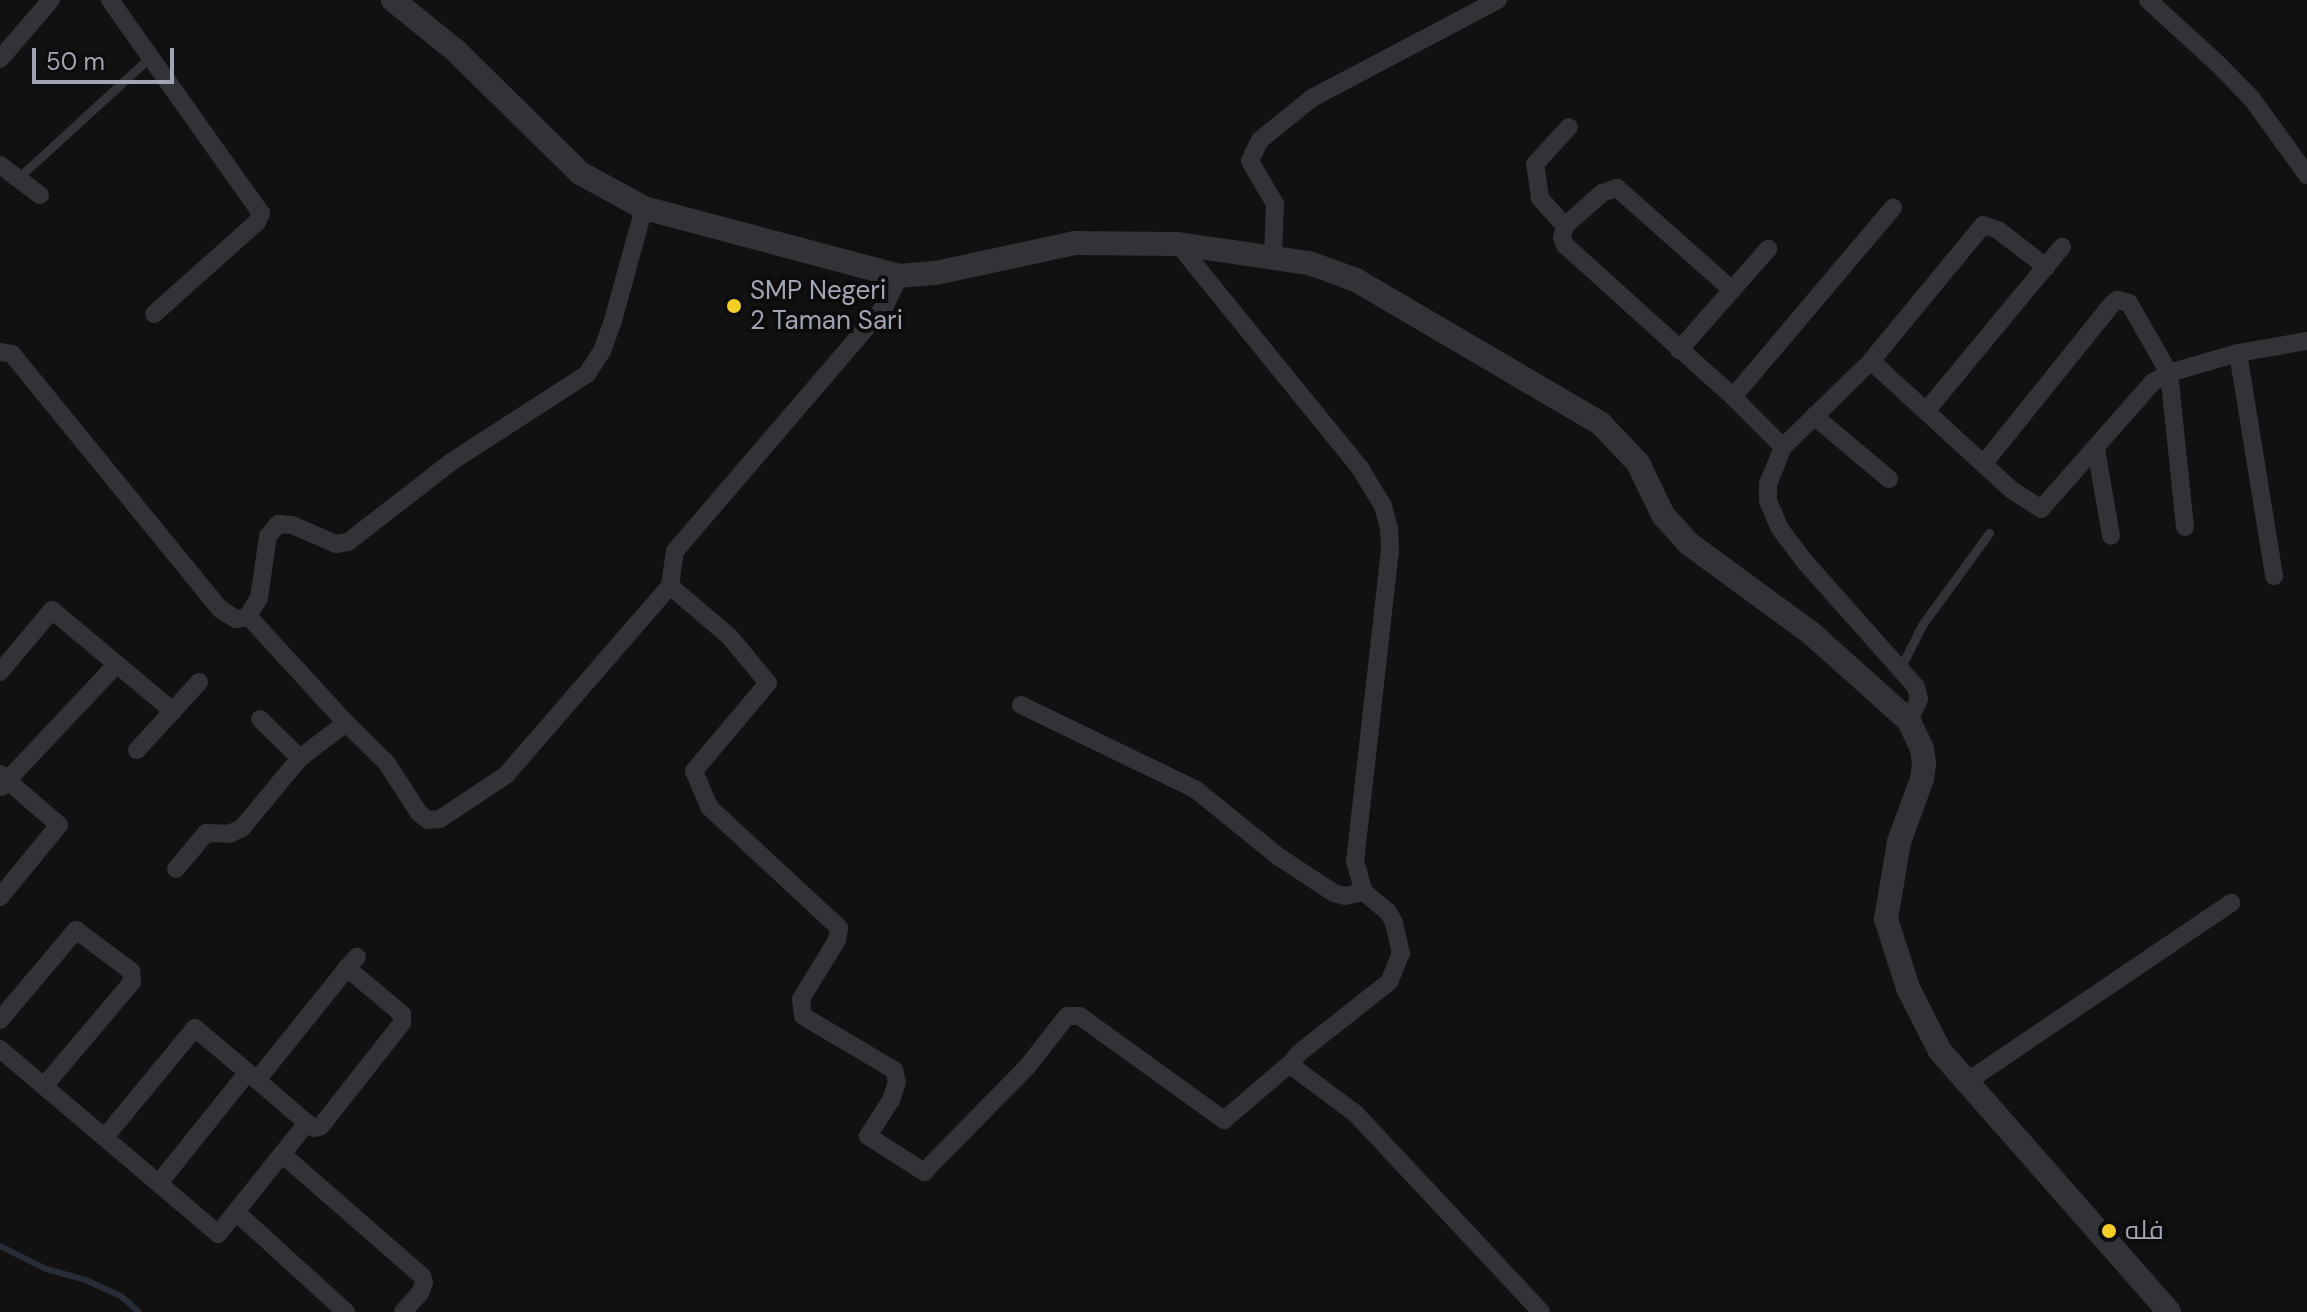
<!DOCTYPE html>
<html>
<head>
<meta charset="utf-8">
<style>
	body { margin:0 }
	#map { position:relative; width:2307px; height:1312px; overflow:hidden; background:#111112; font-family:"DM Sans",Cairo,sans-serif }
	div>[style] { position:absolute }
	[style*='--x'] { left:calc(var(--x)*1px); top:calc(var(--y)*1px); width:calc(var(--w)*1px); rotate:calc(var(--a)*1deg) }
	.stream>* { height:6px; margin:-3px; padding:0 3px; transform-origin:3px; border-radius:3px; background:#272d36 }
	.service>* { height:9px; margin:-4.5px; padding:0 4.5px; transform-origin:4.5px; border-radius:4.5px; background:#323237 }
	.minor>* { height:18px; margin:-9px; padding:0 9px; transform-origin:9px; border-radius:9px; background:#323237 }
	.tertiary>* { height:24px; margin:-12px; padding:0 12px; transform-origin:12px; border-radius:12px; background:#323237 }
	.dots>* { width:22px; height:22px; translate:-50% -50%; box-sizing:border-box; border:4px solid #0c0c0d; border-radius:50% }
	span { translate:-50% -50%; white-space:nowrap; text-align:center; line-height:1.15; -webkit-text-stroke:8px #0c0c0d; paint-order:stroke }
	.poi-label { font-size:26px; color:#a2a5b3 }
	.left { translate:0 -50%; text-align:left }
	.scale { position:absolute; left:32px; top:48px; width:142px; height:36px; box-sizing:border-box; border:4px solid #a2a5b3; border-top:0; padding-left:10px; font-size:24px; line-height:28px; white-space:nowrap; color:#a2a5b3; -webkit-text-stroke:6px #0c0c0d; paint-order:stroke }
</style>
</head>
<body>
<div id="map">
	<div class="stream">
		<div style="--x:0;--y:1246;--w:51;--a:26.6"></div>
		<div style="--x:46;--y:1269;--w:41;--a:15.4"></div>
		<div style="--x:86;--y:1280;--w:38;--a:25"></div>
		<div style="--x:121;--y:1296;--w:24;--a:42"></div>
	</div>
	<div class="service">
		<div style="--x:17;--y:179;--w:179;--a:-42.5"></div>
		<div style="--x:1901;--y:667;--w:47;--a:-63.4"></div>
		<div style="--x:1922;--y:625;--w:114;--a:-53.9"></div>
	</div>
	<div class="minor">
		<div style="--x:110;--y:0;--w:261;--a:54.7"></div>
		<div style="--x:261;--y:213;--w:10;--a:114"></div>
		<div style="--x:257;--y:222;--w:138;--a:138.2"></div>
		<div style="--x:2148;--y:0;--w:95;--a:42.4"></div>
		<div style="--x:2218;--y:64;--w:49;--a:45.8"></div>
		<div style="--x:2252;--y:99;--w:94;--a:54.1"></div>
		<div style="--x:0;--y:59;--w:78;--a:-49.2"></div>
		<div style="--x:0;--y:165;--w:50;--a:36.9"></div>
		<div style="--x:1565;--y:226;--w:38;--a:-132"></div>
		<div style="--x:1540;--y:198;--w:34;--a:-98"></div>
		<div style="--x:1535;--y:164;--w:50;--a:-47.4"></div>
		<div style="--x:1178;--y:244;--w:289;--a:50.9"></div>
		<div style="--x:1360;--y:468;--w:44;--a:58.8"></div>
		<div style="--x:1383;--y:506;--w:24;--a:75"></div>
		<div style="--x:1389;--y:529;--w:21;--a:87"></div>
		<div style="--x:1390;--y:550;--w:313;--a:96.4"></div>
		<div style="--x:1355;--y:861;--w:32;--a:74"></div>
		<div style="--x:1364;--y:892;--w:31;--a:40"></div>
		<div style="--x:1388;--y:912;--w:13;--a:61"></div>
		<div style="--x:1394;--y:923;--w:31;--a:77"></div>
		<div style="--x:1401;--y:953;--w:31;--a:112"></div>
		<div style="--x:1389;--y:982;--w:115;--a:141.7"></div>
		<div style="--x:1299;--y:1053;--w:10;--a:127"></div>
		<div style="--x:1293;--y:1061;--w:6;--a:90"></div>
		<div style="--x:1293;--y:1067;--w:77;--a:36.6"></div>
		<div style="--x:1355;--y:1113;--w:272;--a:46.9"></div>
		<div style="--x:1273;--y:256;--w:52;--a:-87.8"></div>
		<div style="--x:1275;--y:204;--w:50;--a:-120.2"></div>
		<div style="--x:1250;--y:161;--w:23;--a:-65"></div>
		<div style="--x:1260;--y:140;--w:67;--a:-38.9"></div>
		<div style="--x:1312;--y:98;--w:210;--a:-27.8"></div>
		<div style="--x:1732;--y:290;--w:154;--a:-138.4"></div>
		<div style="--x:1617;--y:188;--w:16;--a:162"></div>
		<div style="--x:1602;--y:193;--w:50;--a:138.3"></div>
		<div style="--x:1565;--y:226;--w:12;--a:104"></div>
		<div style="--x:1562;--y:238;--w:8;--a:67"></div>
		<div style="--x:1565;--y:245;--w:227;--a:42.1"></div>
		<div style="--x:1733;--y:397;--w:71;--a:45"></div>
		<div style="--x:1783;--y:447;--w:123;--a:-44.3"></div>
		<div style="--x:1871;--y:361;--w:176;--a:-50.5"></div>
		<div style="--x:1983;--y:225;--w:16;--a:18"></div>
		<div style="--x:1998;--y:230;--w:61;--a:37.6"></div>
		<div style="--x:1679;--y:350;--w:135;--a:-48.6"></div>
		<div style="--x:0;--y:352;--w:12;--a:9"></div>
		<div style="--x:12;--y:354;--w:329;--a:50.8"></div>
		<div style="--x:220;--y:609;--w:19;--a:32"></div>
		<div style="--x:236;--y:619;--w:7;--a:-8"></div>
		<div style="--x:243;--y:618;--w:5;--a:-22"></div>
		<div style="--x:248;--y:616;--w:21;--a:-59"></div>
		<div style="--x:259;--y:598;--w:63;--a:-81.7"></div>
		<div style="--x:268;--y:536;--w:16;--a:-50"></div>
		<div style="--x:278;--y:524;--w:14;--a:4"></div>
		<div style="--x:292;--y:525;--w:48;--a:23.4"></div>
		<div style="--x:336;--y:544;--w:12;--a:-9"></div>
		<div style="--x:348;--y:542;--w:130;--a:-37.8"></div>
		<div style="--x:451;--y:462;--w:162;--a:-32.9"></div>
		<div style="--x:587;--y:374;--w:27;--a:-57"></div>
		<div style="--x:602;--y:351;--w:29;--a:-70"></div>
		<div style="--x:612;--y:324;--w:120;--a:-74.6"></div>
		<div style="--x:2238;--y:353;--w:226;--a:80.8"></div>
		<div style="--x:1871;--y:361;--w:191;--a:42.5"></div>
		<div style="--x:2012;--y:490;--w:35;--a:33"></div>
		<div style="--x:2041;--y:509;--w:169;--a:-48.6"></div>
		<div style="--x:2153;--y:382;--w:18;--a:-29"></div>
		<div style="--x:2169;--y:373;--w:81;--a:-119.7"></div>
		<div style="--x:2129;--y:303;--w:12;--a:-166"></div>
		<div style="--x:2117;--y:300;--w:6;--a:141"></div>
		<div style="--x:2112;--y:304;--w:204;--a:128.8"></div>
		<div style="--x:1733;--y:397;--w:248;--a:-49.8"></div>
		<div style="--x:1927;--y:410;--w:212;--a:-50.4"></div>
		<div style="--x:1814;--y:416;--w:98;--a:40"></div>
		<div style="--x:1783;--y:447;--w:40;--a:112"></div>
		<div style="--x:1768;--y:484;--w:17;--a:90"></div>
		<div style="--x:1768;--y:501;--w:30;--a:67"></div>
		<div style="--x:1780;--y:529;--w:43;--a:52.6"></div>
		<div style="--x:1806;--y:563;--w:166;--a:48.4"></div>
		<div style="--x:1916;--y:687;--w:12;--a:76"></div>
		<div style="--x:1919;--y:699;--w:24;--a:114"></div>
		<div style="--x:2096;--y:449;--w:88;--a:80.2"></div>
		<div style="--x:2185;--y:527;--w:155;--a:-95.9"></div>
		<div style="--x:2169;--y:373;--w:72;--a:-16.2"></div>
		<div style="--x:2238;--y:353;--w:70;--a:-9.9"></div>
		<div style="--x:670;--y:586;--w:77;--a:40.3"></div>
		<div style="--x:729;--y:636;--w:61;--a:50.3"></div>
		<div style="--x:768;--y:683;--w:115;--a:130.1"></div>
		<div style="--x:694;--y:771;--w:39;--a:67"></div>
		<div style="--x:709;--y:807;--w:178;--a:42.9"></div>
		<div style="--x:839;--y:928;--w:12;--a:99"></div>
		<div style="--x:837;--y:940;--w:69;--a:121.4"></div>
		<div style="--x:801;--y:999;--w:17;--a:83"></div>
		<div style="--x:803;--y:1016;--w:106;--a:30.7"></div>
		<div style="--x:894;--y:1070;--w:12;--a:76"></div>
		<div style="--x:897;--y:1082;--w:19;--a:108"></div>
		<div style="--x:891;--y:1100;--w:43;--a:122.6"></div>
		<div style="--x:868;--y:1136;--w:67;--a:32.7"></div>
		<div style="--x:924;--y:1172;--w:147;--a:-45.6"></div>
		<div style="--x:1027;--y:1067;--w:65;--a:-51.9"></div>
		<div style="--x:1067;--y:1016;--w:13;--a:0"></div>
		<div style="--x:1080;--y:1016;--w:10;--a:37"></div>
		<div style="--x:1088;--y:1022;--w:168;--a:35.8"></div>
		<div style="--x:1224;--y:1120;--w:91;--a:-40.5"></div>
		<div style="--x:248;--y:616;--w:145;--a:47.5"></div>
		<div style="--x:0;--y:672;--w:81;--a:-50"></div>
		<div style="--x:52;--y:610;--w:158;--a:39.9"></div>
		<div style="--x:1021;--y:705;--w:193;--a:25.8"></div>
		<div style="--x:1195;--y:789;--w:108;--a:39"></div>
		<div style="--x:1279;--y:857;--w:66;--a:33.2"></div>
		<div style="--x:1334;--y:893;--w:11;--a:15"></div>
		<div style="--x:1345;--y:896;--w:19;--a:-12"></div>
		<div style="--x:260;--y:719;--w:56;--a:44.3"></div>
		<div style="--x:137;--y:750;--w:92;--a:-47.6"></div>
		<div style="--x:0;--y:774;--w:78;--a:40.8"></div>
		<div style="--x:59;--y:825;--w:93;--a:129.3"></div>
		<div style="--x:1;--y:787;--w:169;--a:-46.7"></div>
		<div style="--x:176;--y:869;--w:47;--a:-50.2"></div>
		<div style="--x:206;--y:833;--w:23;--a:2"></div>
		<div style="--x:229;--y:834;--w:14;--a:-25"></div>
		<div style="--x:242;--y:828;--w:91;--a:-50.4"></div>
		<div style="--x:300;--y:758;--w:58;--a:-37.3"></div>
		<div style="--x:346;--y:723;--w:56;--a:44.3"></div>
		<div style="--x:386;--y:762;--w:61;--a:57.1"></div>
		<div style="--x:419;--y:813;--w:11;--a:38"></div>
		<div style="--x:428;--y:820;--w:12;--a:-5"></div>
		<div style="--x:440;--y:819;--w:79;--a:-33.7"></div>
		<div style="--x:506;--y:775;--w:250;--a:-49.1"></div>
		<div style="--x:670;--y:586;--w:35;--a:-82"></div>
		<div style="--x:675;--y:551;--w:323;--a:-49.4"></div>
		<div style="--x:885;--y:306;--w:33;--a:-65"></div>
		<div style="--x:0;--y:1020;--w:118;--a:-49.8"></div>
		<div style="--x:76;--y:930;--w:69;--a:36.7"></div>
		<div style="--x:131;--y:971;--w:11;--a:85"></div>
		<div style="--x:132;--y:982;--w:135;--a:130.2"></div>
		<div style="--x:0;--y:1049;--w:286;--a:40.3"></div>
		<div style="--x:218;--y:1234;--w:142;--a:-51.3"></div>
		<div style="--x:307;--y:1123;--w:9;--a:32"></div>
		<div style="--x:315;--y:1128;--w:6;--a:-18"></div>
		<div style="--x:321;--y:1126;--w:131;--a:-51.8"></div>
		<div style="--x:402;--y:1023;--w:9;--a:-90"></div>
		<div style="--x:402;--y:1014;--w:72;--a:-140.1"></div>
		<div style="--x:347;--y:968;--w:15;--a:-48"></div>
		<div style="--x:1968;--y:1081;--w:318;--a:-34.1"></div>
		<div style="--x:307;--y:1123;--w:66;--a:-139.3"></div>
		<div style="--x:257;--y:1080;--w:144;--a:-51.2"></div>
		<div style="--x:105;--y:1137;--w:141;--a:-50.5"></div>
		<div style="--x:195;--y:1028;--w:81;--a:40"></div>
		<div style="--x:282;--y:1154;--w:186;--a:41.1"></div>
		<div style="--x:422;--y:1276;--w:7;--a:74"></div>
		<div style="--x:424;--y:1283;--w:11;--a:112"></div>
		<div style="--x:420;--y:1293;--w:25;--a:132"></div>
		<div style="--x:159;--y:1183;--w:142;--a:-51.3"></div>
		<div style="--x:236;--y:1212;--w:149;--a:42.3"></div>
	</div>
	<div class="tertiary">
		<div style="--x:393;--y:0;--w:81;--a:39"></div>
		<div style="--x:456;--y:51;--w:174;--a:44.5"></div>
		<div style="--x:580;--y:173;--w:73;--a:28.7"></div>
		<div style="--x:644;--y:208;--w:264;--a:14.9"></div>
		<div style="--x:899;--y:276;--w:37;--a:-5"></div>
		<div style="--x:936;--y:273;--w:142;--a:-12.2"></div>
		<div style="--x:1075;--y:243;--w:103;--a:0.6"></div>
		<div style="--x:1178;--y:244;--w:132;--a:8.3"></div>
		<div style="--x:1309;--y:263;--w:50;--a:19.9"></div>
		<div style="--x:1356;--y:280;--w:284;--a:30.4"></div>
		<div style="--x:1601;--y:424;--w:54;--a:46.5"></div>
		<div style="--x:1638;--y:463;--w:58;--a:64.3"></div>
		<div style="--x:1663;--y:515;--w:38;--a:48"></div>
		<div style="--x:1688;--y:543;--w:152;--a:36.2"></div>
		<div style="--x:1811;--y:633;--w:132;--a:41.9"></div>
		<div style="--x:1909;--y:721;--w:31;--a:65"></div>
		<div style="--x:1922;--y:749;--w:15;--a:82"></div>
		<div style="--x:1924;--y:764;--w:15;--a:98"></div>
		<div style="--x:1922;--y:779;--w:67;--a:110.1"></div>
		<div style="--x:1899;--y:842;--w:78;--a:99.6"></div>
		<div style="--x:1886;--y:919;--w:72;--a:72.3"></div>
		<div style="--x:1908;--y:988;--w:71;--a:63.1"></div>
		<div style="--x:1940;--y:1051;--w:347;--a:48.7"></div>
	</div>
	<div class="dots">
		<div style="left:734px;top:306px;background:#f3ce28"></div>
		<div style="left:2109px;top:1231px;background:#f3ce28"></div>
	</div>
	<div class="poi-label">
		<span class="left" style="left:750px;top:306px">SMP Negeri<br>2 Taman Sari</span>
		<span class="left" style="left:2125px;top:1231px">فله</span>
	</div>
	<div class="scale">50 m</div>
</div>
</body>
</html>
